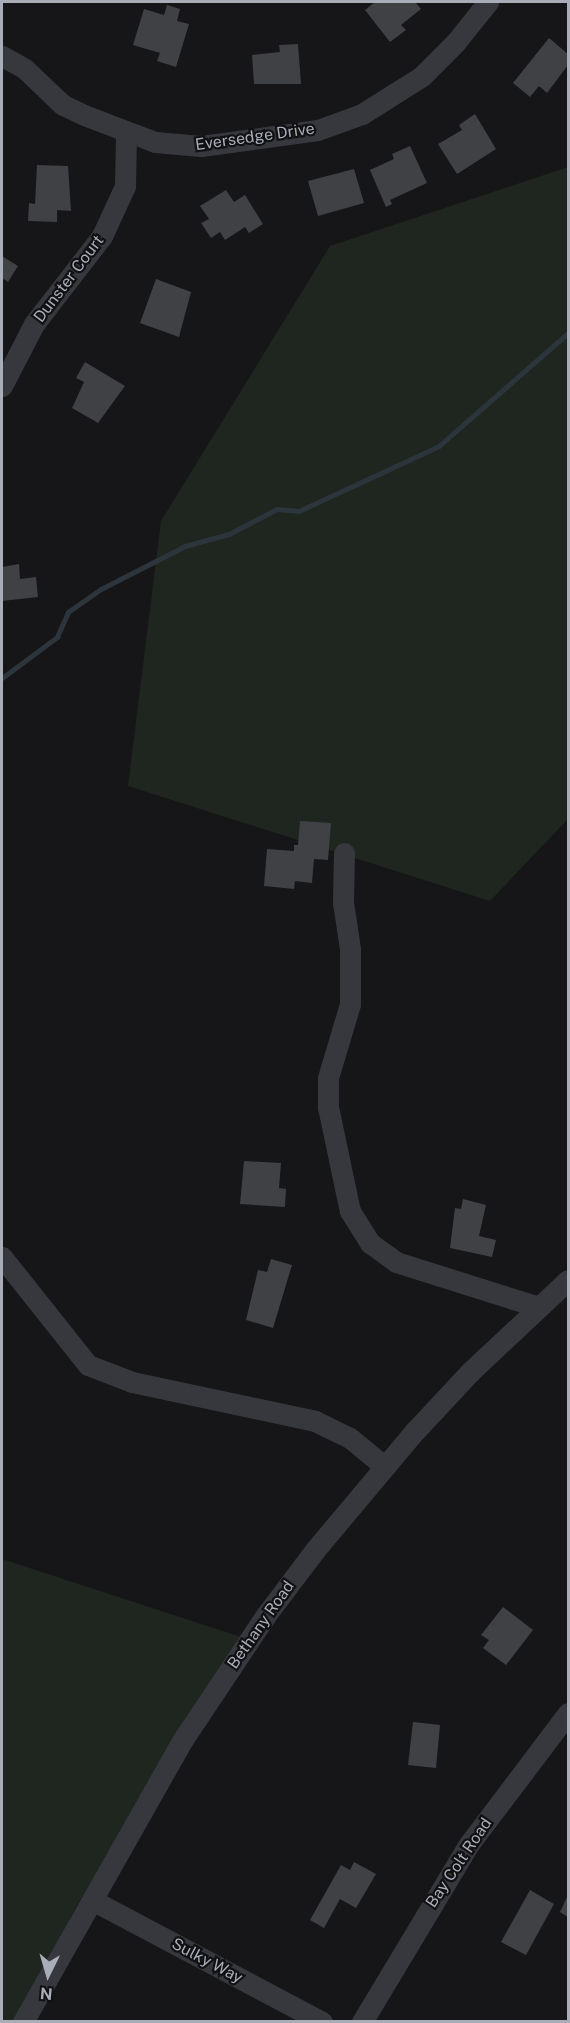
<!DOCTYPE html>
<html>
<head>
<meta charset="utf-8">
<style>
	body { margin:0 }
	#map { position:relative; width:570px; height:2023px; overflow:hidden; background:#161618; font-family:"Public Sans",sans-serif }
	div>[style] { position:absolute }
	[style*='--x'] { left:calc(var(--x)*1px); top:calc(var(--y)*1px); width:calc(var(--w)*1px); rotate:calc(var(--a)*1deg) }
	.green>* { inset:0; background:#1e261f }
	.stream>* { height:4.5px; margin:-2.25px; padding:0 2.25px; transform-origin:2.25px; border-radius:2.25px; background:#2c353c }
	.building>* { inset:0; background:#404145 }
	.minor>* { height:21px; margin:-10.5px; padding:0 10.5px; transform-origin:10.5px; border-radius:10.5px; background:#37383d }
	span { translate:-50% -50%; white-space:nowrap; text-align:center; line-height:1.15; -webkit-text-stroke:4.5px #111113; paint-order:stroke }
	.street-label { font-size:16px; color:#a8adb8 }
	.frame { position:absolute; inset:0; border:3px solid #a8adb8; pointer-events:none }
	.north { position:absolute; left:18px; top:1945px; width:60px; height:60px; -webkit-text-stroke:4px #111113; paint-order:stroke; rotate:185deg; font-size:16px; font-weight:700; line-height:24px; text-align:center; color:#a8adb8 }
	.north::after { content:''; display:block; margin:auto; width:21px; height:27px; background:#a8adb8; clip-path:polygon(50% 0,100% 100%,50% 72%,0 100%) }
</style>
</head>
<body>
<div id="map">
	<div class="green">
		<div style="clip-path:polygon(568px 167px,568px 819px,490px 901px,128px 786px,161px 521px,330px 246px)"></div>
		<div style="clip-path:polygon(2px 1559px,241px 1637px,76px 1907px,18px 2021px,2px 2022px)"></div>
	</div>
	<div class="stream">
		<div style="--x:2;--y:678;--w:69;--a:-36.7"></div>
		<div style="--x:57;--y:637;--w:27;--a:-66"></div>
		<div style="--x:68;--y:612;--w:40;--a:-34.9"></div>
		<div style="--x:101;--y:589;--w:94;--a:-27.1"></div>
		<div style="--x:185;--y:546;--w:46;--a:-15.3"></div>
		<div style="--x:229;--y:534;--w:54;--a:-27.5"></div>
		<div style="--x:277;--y:509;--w:22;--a:5"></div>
		<div style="--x:299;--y:511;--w:154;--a:-24.9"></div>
		<div style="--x:439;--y:446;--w:171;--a:-41.2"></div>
	</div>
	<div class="building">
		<div style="clip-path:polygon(375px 2px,415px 2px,421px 9px,401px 25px,406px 30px,390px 42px,365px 10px)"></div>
		<div style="clip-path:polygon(167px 5px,180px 9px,177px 21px,189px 24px,176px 67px,157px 61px,160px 53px,133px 45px,144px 9px,164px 15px)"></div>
		<div style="clip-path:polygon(549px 38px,568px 54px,568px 65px,547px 93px,539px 86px,530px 97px,513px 83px)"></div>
		<div style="clip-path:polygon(298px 44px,301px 84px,254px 84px,252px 55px,280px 52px,279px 45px)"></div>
		<div style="clip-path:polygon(475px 114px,496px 149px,457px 174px,438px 144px,462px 130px,459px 125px)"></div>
		<div style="clip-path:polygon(410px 146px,427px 183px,390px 200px,392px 204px,386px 207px,370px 170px,394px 159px,392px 154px)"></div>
		<div style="clip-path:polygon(37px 165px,68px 166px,71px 211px,57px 210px,57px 222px,28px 221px,29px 203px,35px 204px)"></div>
		<div style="clip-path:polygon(354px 169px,364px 203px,318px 216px,308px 181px)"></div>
		<div style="clip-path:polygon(226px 190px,234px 202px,245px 195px,263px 224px,249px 233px,245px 227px,225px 240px,220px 232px,211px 238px,201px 223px,209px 219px,200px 206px)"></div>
		<div style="clip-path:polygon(2px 256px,18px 266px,8px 282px,2px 278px)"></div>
		<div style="clip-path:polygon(156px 279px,191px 292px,179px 337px,140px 323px)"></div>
		<div style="clip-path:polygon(85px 362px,125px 386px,98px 423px,72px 408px,84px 382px,76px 378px)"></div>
		<div style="clip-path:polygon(19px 564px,20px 579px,36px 577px,38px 597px,2px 601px,2px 567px)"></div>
		<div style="clip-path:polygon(300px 821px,331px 823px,328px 860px,314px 859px,312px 883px,295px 881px,294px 889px,264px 886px,267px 849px,294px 851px,294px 845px,298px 845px)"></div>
		<div style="clip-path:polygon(244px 1161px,281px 1163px,279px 1188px,286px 1189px,285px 1207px,240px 1204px)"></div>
		<div style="clip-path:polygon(463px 1199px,486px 1205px,479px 1236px,496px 1240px,492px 1257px,450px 1248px,455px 1208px,461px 1209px)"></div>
		<div style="clip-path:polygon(271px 1259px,292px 1265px,273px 1328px,246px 1320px,258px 1270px,267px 1272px)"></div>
		<div style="clip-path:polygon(503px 1607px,533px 1630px,506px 1665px,483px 1648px,489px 1640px,481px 1635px)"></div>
		<div style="clip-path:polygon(413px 1722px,440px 1725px,436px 1768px,408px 1765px)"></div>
		<div style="clip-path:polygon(354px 1862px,376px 1874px,356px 1908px,340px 1899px,324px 1928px,310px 1920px,341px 1865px,350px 1870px)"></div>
		<div style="clip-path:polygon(530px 1890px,554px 1904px,526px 1955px,501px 1942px)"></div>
		<div style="clip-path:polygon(568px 1895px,568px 1917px,560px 1912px)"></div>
	</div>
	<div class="minor">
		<div style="--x:2;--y:56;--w:26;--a:29"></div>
		<div style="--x:25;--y:69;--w:52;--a:43.5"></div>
		<div style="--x:63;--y:105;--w:23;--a:25"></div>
		<div style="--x:84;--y:115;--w:76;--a:20.8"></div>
		<div style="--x:155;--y:142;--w:46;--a:5"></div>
		<div style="--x:201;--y:146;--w:118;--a:-7.8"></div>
		<div style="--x:318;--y:130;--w:47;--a:-20"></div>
		<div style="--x:362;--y:114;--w:71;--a:-32.3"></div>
		<div style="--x:422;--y:76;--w:47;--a:-45"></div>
		<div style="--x:455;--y:43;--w:53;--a:-51.2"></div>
		<div style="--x:2;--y:386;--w:70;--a:-62.7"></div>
		<div style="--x:34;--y:324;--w:111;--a:-52.3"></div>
		<div style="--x:102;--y:236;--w:55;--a:-65.3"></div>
		<div style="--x:125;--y:186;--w:53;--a:-88.9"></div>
		<div style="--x:344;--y:853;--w:49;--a:91.2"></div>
		<div style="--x:343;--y:902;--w:48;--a:81.5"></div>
		<div style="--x:350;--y:949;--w:55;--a:90"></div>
		<div style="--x:350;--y:1004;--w:77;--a:106.6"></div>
		<div style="--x:328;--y:1078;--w:29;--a:90"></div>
		<div style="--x:328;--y:1107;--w:106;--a:78.1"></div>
		<div style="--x:350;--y:1211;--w:38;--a:58"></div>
		<div style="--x:370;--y:1243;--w:32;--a:36"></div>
		<div style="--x:396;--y:1262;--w:150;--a:17.5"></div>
		<div style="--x:2;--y:1257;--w:138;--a:51.5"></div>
		<div style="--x:88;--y:1365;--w:47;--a:21.1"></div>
		<div style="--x:132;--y:1382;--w:187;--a:12"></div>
		<div style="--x:315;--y:1421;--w:39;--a:26"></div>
		<div style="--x:350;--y:1438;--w:44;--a:39.5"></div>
		<div style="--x:92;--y:1900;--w:260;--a:27.9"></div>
		<div style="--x:23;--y:2022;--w:326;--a:-60.5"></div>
		<div style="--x:184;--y:1738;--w:148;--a:-56.3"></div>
		<div style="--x:266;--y:1615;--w:81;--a:-53"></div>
		<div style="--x:315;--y:1550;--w:155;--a:-50"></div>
		<div style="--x:415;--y:1431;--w:81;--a:-47"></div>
		<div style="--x:470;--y:1372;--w:134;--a:-43.2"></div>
		<div style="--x:362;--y:2022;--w:208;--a:-59"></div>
		<div style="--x:469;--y:1844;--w:164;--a:-52.9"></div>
	</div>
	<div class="street-label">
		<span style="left:255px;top:137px;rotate:-8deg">Eversedge Drive</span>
		<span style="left:69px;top:279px;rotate:-53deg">Dunster Court</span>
		<span style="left:261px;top:1625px;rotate:-55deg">Bethany Road</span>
		<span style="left:459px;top:1863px;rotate:-56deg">Bay Colt Road</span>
		<span style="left:207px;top:1961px;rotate:28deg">Sulky Way</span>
	</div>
	<div class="frame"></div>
	<div class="north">N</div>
</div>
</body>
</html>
